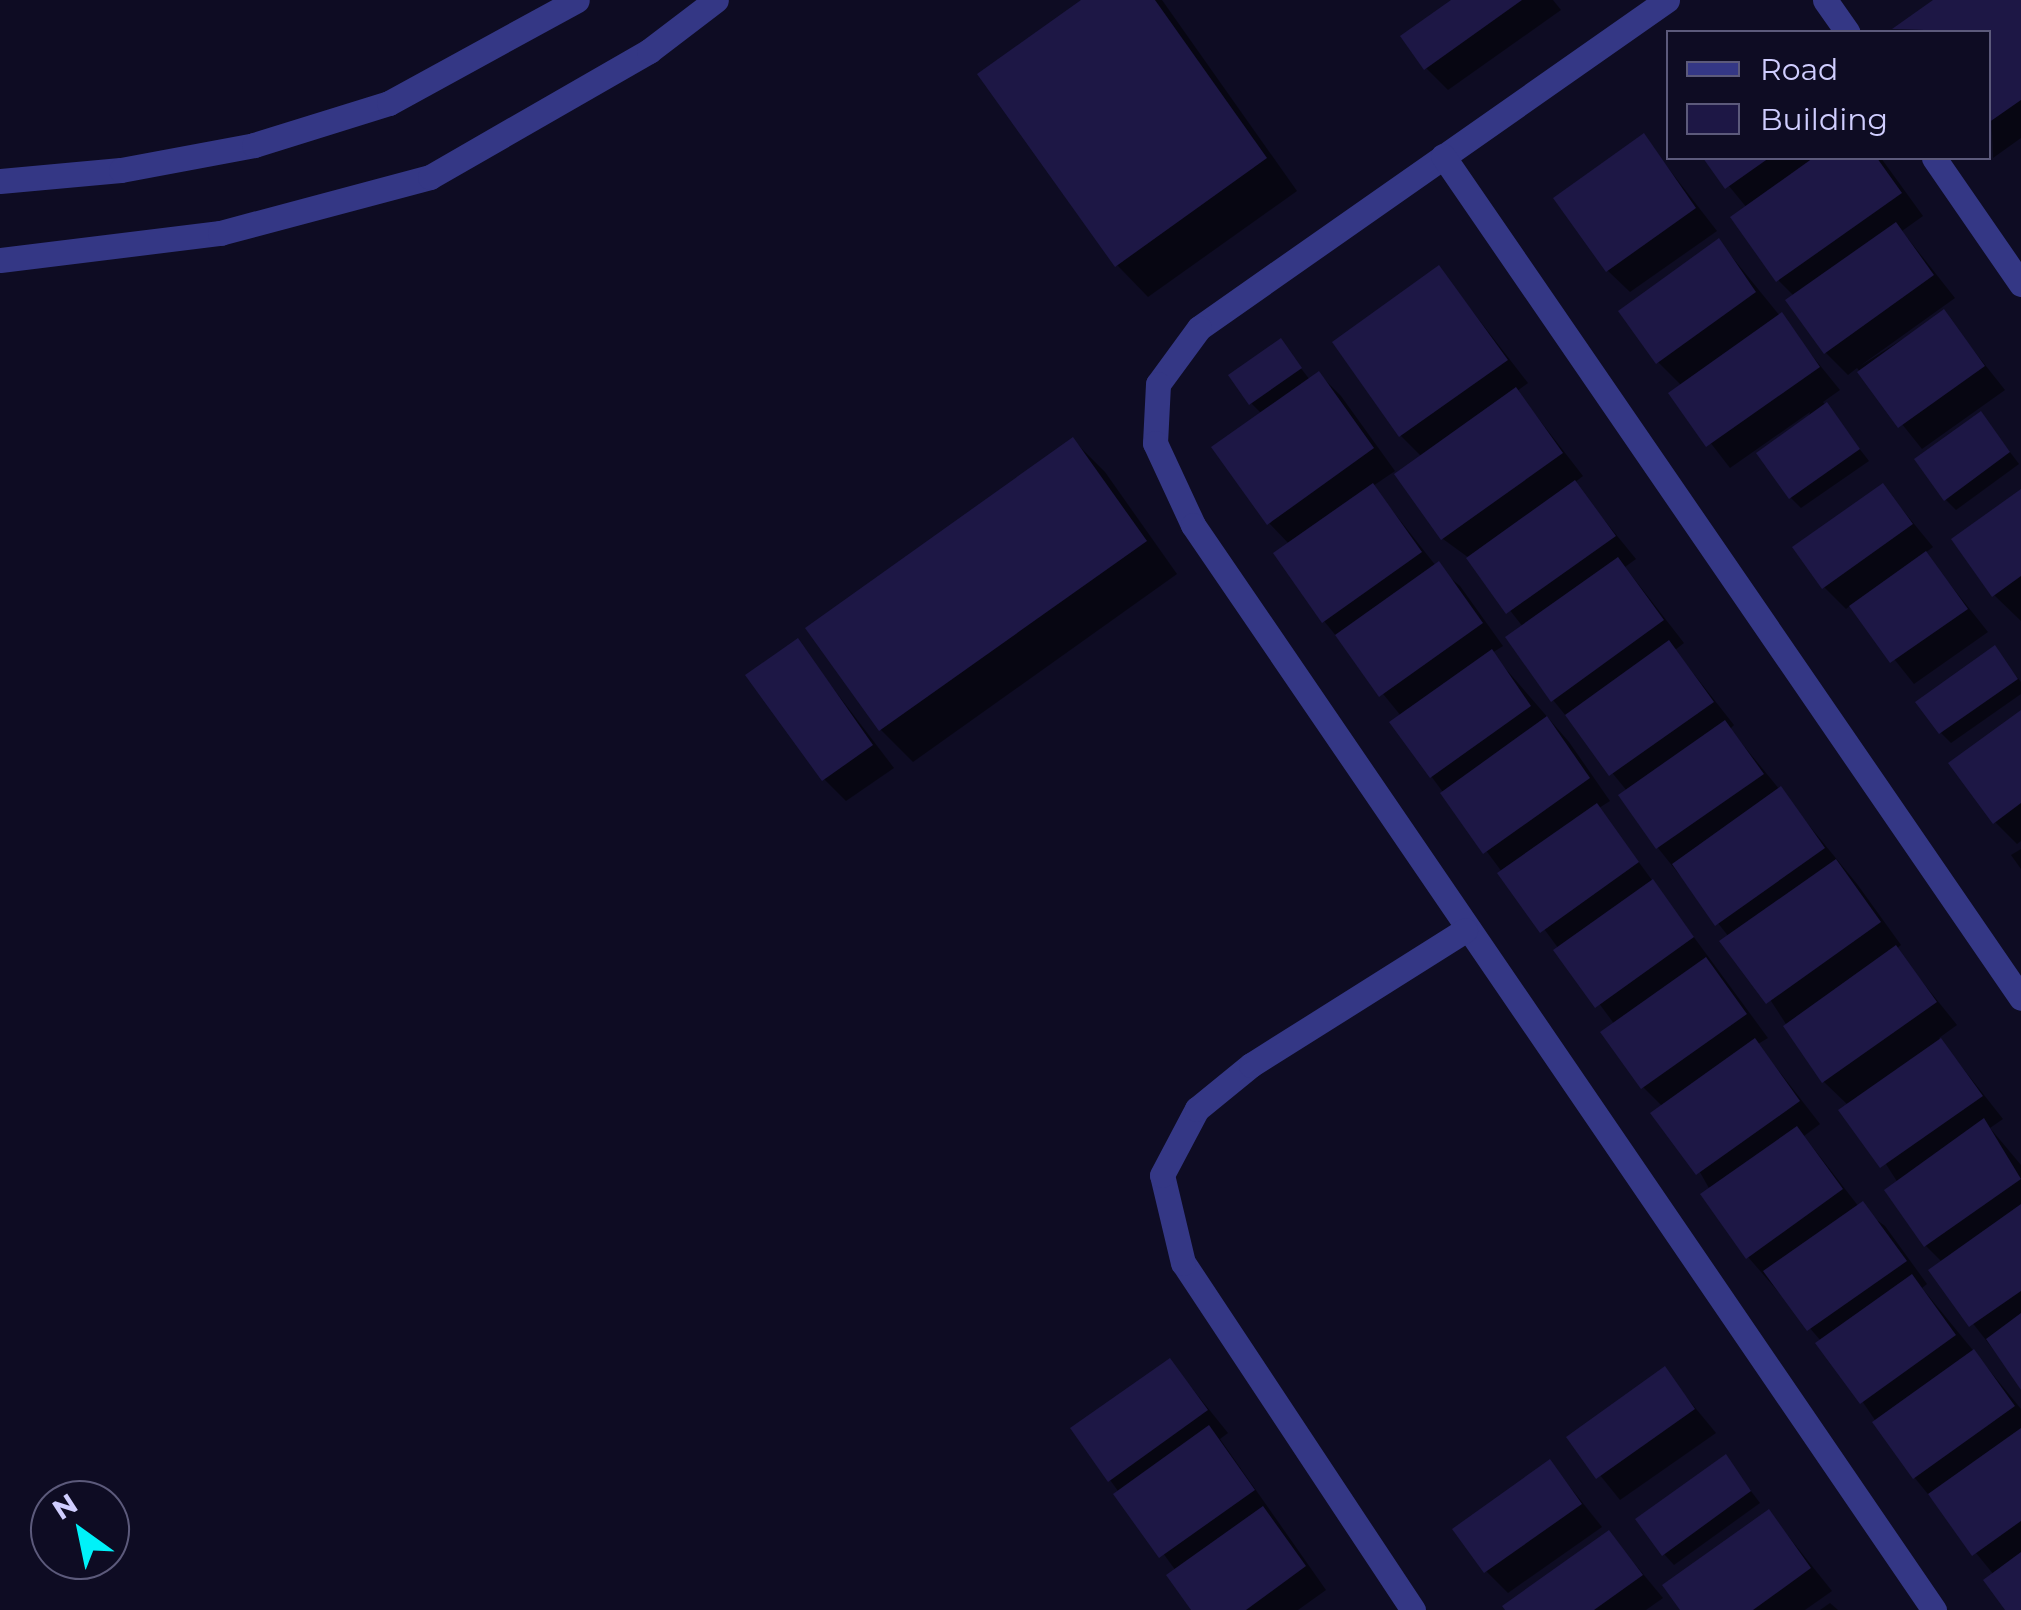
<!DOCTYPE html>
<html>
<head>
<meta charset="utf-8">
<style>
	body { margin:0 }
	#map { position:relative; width:2021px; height:1610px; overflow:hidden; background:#0e0c23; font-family:Montserrat,sans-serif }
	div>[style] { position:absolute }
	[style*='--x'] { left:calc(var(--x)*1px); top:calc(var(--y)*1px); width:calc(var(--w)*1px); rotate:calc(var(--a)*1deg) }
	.shadow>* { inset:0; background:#0007 }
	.building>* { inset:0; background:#1d1745 }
	.minor>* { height:25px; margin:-12.5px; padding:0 12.5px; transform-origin:12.5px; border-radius:12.5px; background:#343785 }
	.tertiary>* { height:25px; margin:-12.5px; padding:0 12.5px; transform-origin:12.5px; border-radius:12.5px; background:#343785 }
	span { translate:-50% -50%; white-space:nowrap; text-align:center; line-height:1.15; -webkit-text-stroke:8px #0e0c23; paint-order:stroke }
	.legend { position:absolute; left:1666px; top:30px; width:325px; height:130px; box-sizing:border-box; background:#0e0c23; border:2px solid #5c5a7b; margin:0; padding:12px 18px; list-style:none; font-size:30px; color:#d0ceff }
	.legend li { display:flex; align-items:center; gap:20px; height:50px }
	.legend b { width:50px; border:2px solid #5c5a7b }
	.north { position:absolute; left:30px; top:1480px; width:100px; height:100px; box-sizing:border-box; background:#0e0c23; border:2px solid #5c5a7b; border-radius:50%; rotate:327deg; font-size:28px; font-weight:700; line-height:40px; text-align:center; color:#d0ceff }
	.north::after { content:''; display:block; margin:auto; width:35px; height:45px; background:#00f2f9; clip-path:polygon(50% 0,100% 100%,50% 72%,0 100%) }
</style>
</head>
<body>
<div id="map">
	<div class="shadow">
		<div style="clip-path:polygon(1085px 0,1162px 0,1297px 191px,1148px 297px,1117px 265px)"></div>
		<div style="clip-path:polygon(1455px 0,1553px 0,1561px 10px,1448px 90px,1426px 68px)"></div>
		<div style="clip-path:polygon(1937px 0,2021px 0,2021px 138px,1993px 158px,1988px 32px,1895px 29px)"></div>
		<div style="clip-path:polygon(1644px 137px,1717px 231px,1630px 292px,1607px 270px)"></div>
		<div style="clip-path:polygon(1706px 158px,1881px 158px,1923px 216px,1902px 231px,1955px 298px,1860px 366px,1944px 313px,2005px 390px,1922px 449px,1857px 368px,1848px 375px,1826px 353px,1789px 301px,1795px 297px,1778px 280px,1747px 208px)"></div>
		<div style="clip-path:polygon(1719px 241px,1840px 390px,1823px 402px,1869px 461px,1801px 508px,1791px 498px,1810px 412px,1730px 468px,1672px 393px,1682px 386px,1658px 362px)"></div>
		<div style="clip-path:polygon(1439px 268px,1528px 383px,1517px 391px,1583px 476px,1574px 483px,1636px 559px,1625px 567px,1684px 643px,1675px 650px,1734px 725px,1730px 729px,1857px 884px,1901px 945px,1896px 949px,1957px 1025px,1939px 1038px,2003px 1119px,1990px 1128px,2021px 1165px,2021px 1385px,1932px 1271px,1943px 1263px,1926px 1246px,1898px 1183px,1849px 1106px,1824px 1082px,1729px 937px,1658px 848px,1621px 795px,1627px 791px,1553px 700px,1523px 627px,1469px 558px,1443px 539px,1397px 474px,1422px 457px,1400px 435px)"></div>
		<div style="clip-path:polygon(1280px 341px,1310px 380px,1319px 374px,1341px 396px,1395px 471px,1373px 486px,1436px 566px,1460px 586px,1503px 646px,1492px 653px,1569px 742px,1610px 801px,1599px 808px,1768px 1038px,1758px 1044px,1820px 1124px,1804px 1136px,1859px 1207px,1885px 1226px,1927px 1284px,1922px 1288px,2021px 1409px,2021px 1610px,2008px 1610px,1994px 1575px,1914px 1477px,1821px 1341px,1748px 1257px,1663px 1107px,1643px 1087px,1615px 1025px,1431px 776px,1401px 716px,1324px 621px,1290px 545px,1269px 523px,1262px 414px,1251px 403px)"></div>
		<div style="clip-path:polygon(1981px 414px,2019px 464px,1956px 510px,1946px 500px)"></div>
		<div style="clip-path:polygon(1073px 440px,1105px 472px,1177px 574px,913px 762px,881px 730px,809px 628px)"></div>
		<div style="clip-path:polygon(1883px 486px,1933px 547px,1925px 553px,1988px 632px,1914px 684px,1851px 605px,1846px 609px,1824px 587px)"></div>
		<div style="clip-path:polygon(2021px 492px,2021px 621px,1994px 595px)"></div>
		<div style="clip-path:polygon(797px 641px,894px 768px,846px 801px,824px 779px)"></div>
		<div style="clip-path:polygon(1994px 648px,2021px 682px,2021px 694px,1951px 743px,1941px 733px)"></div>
		<div style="clip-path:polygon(2021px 713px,2021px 841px,2017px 844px,1995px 822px)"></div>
		<div style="clip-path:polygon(2021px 849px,2021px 869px,2011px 855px)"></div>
		<div style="clip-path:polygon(1170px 1361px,1228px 1433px,1220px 1439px,1326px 1590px,1298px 1610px,1194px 1610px,1176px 1571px,1110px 1480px)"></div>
		<div style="clip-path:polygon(1664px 1370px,1716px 1433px,1620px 1500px,1570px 1438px)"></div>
		<div style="clip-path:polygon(1725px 1457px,1760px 1503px,1674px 1565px,1664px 1554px)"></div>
		<div style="clip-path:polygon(1550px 1462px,1602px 1527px,1508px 1593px,1486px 1571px)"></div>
		<div style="clip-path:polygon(1769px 1512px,1832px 1591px,1805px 1610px,1683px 1610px)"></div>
		<div style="clip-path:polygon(1609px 1533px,1663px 1598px,1646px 1610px,1508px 1610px)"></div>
		<div style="clip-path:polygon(1830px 1603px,1838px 1610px,1820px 1610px)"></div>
	</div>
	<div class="building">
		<div style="clip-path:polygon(1081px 0,1155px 0,1267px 158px,1115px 267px,977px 74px)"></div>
		<div style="clip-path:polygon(1451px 0,1522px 0,1424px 70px,1400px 36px)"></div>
		<div style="clip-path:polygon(1933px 0,2021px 0,2021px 100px,1988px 123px,1988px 32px,1892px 29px)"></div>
		<div style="clip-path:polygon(1644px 133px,1696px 208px,1606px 272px,1553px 198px)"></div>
		<div style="clip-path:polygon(1703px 158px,1769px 158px,1725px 189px)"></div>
		<div style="clip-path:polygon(1813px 158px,1877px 158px,1902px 193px,1776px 282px,1730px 217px)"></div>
		<div style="clip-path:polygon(1896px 222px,1934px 275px,1824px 354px,1785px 300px)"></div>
		<div style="clip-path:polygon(1719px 238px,1756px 292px,1656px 364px,1618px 311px)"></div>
		<div style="clip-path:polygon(1439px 265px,1508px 360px,1399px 437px,1332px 342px)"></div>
		<div style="clip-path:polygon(1944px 309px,1985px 366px,1898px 428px,1857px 372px)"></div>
		<div style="clip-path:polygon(1782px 312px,1820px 367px,1706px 447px,1668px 393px)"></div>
		<div style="clip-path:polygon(1281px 338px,1302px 368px,1249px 405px,1228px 375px)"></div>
		<div style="clip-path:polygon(1319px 371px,1374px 448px,1267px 525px,1211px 447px)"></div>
		<div style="clip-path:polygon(1516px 387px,1563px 453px,1441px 540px,1394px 474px)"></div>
		<div style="clip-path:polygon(1827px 402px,1860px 449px,1789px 499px,1756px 453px)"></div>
		<div style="clip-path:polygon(1981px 411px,2010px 452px,1944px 501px,1914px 459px)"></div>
		<div style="clip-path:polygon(1073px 437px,1147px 541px,879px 731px,805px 628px)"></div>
		<div style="clip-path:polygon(1575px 480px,1616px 536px,1506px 614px,1466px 558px)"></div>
		<div style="clip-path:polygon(1373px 483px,1422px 552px,1322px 623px,1273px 553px)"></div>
		<div style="clip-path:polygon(1883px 483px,1913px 524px,1822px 589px,1792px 547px)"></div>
		<div style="clip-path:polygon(2021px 489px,2021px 576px,1992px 597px,1951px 539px)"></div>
		<div style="clip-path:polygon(1926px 551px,1968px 609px,1890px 663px,1849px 606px)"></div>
		<div style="clip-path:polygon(1618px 557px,1664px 620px,1551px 702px,1505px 637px)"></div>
		<div style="clip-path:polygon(1439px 561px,1483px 623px,1379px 697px,1335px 635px)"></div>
		<div style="clip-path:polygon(798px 638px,873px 745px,822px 781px,745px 675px)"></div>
		<div style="clip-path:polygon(1669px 640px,1714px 702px,1609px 776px,1565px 715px)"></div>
		<div style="clip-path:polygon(1995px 645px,2018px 679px,1939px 734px,1915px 702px)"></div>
		<div style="clip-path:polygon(1492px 649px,1531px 706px,1430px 778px,1389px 722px)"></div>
		<div style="clip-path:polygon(2021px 710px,2021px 803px,1993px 824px,1948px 763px)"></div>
		<div style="clip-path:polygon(1547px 716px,1590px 778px,1483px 854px,1440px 793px)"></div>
		<div style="clip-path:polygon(1725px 720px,1764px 774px,1656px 849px,1618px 795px)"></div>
		<div style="clip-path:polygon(1781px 786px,1825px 848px,1715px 926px,1672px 864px)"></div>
		<div style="clip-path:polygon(1597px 803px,1639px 862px,1540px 933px,1497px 873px)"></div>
		<div style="clip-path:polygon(1836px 859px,1881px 922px,1766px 1004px,1719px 941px)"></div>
		<div style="clip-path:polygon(1653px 879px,1694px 937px,1595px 1008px,1553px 950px)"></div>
		<div style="clip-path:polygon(1896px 945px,1937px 1002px,1822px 1083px,1783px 1026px)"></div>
		<div style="clip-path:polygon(1706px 957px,1747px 1014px,1641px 1089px,1600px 1032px)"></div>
		<div style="clip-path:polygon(1755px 1038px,1800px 1101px,1696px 1175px,1650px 1113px)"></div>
		<div style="clip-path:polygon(1941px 1038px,1983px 1096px,1880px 1168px,1838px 1110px)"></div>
		<div style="clip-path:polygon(1984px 1118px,2021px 1179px,1924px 1247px,1884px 1190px)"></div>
		<div style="clip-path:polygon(1797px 1126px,1843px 1189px,1746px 1259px,1700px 1194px)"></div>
		<div style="clip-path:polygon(1863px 1201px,1907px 1261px,1807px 1331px,1763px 1271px)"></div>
		<div style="clip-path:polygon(2021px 1204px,2021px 1291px,1969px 1327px,1928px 1270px)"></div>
		<div style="clip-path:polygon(1912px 1274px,1956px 1335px,1860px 1404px,1815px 1343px)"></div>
		<div style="clip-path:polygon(2021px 1313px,2021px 1390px,1986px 1339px)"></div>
		<div style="clip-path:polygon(1974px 1349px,2015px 1406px,1913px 1479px,1872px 1422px)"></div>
		<div style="clip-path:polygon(1170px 1358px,1208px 1410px,1108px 1482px,1070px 1428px)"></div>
		<div style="clip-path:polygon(1665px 1366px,1695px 1409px,1596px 1479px,1566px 1437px)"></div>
		<div style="clip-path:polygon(1209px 1425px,1255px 1490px,1159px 1558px,1113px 1494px)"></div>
		<div style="clip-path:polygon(2021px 1428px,2021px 1521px,1972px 1556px,1928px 1494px)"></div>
		<div style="clip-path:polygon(1726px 1454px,1751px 1491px,1662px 1556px,1635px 1519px)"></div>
		<div style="clip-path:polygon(1550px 1459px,1582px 1504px,1484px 1573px,1452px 1529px)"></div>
		<div style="clip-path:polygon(1263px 1506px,1306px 1566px,1246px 1610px,1191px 1610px,1166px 1575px)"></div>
		<div style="clip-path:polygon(1769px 1509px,1811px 1568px,1753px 1610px,1680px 1610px,1662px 1585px)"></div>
		<div style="clip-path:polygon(1609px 1530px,1643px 1575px,1594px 1610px,1505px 1610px,1502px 1606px)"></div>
		<div style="clip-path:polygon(2021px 1552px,2021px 1610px,2005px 1610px,1983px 1580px)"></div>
	</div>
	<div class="minor">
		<div style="--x:1667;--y:0;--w:571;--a:144.98"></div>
		<div style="--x:1199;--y:328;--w:69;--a:126.2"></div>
		<div style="--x:1158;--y:384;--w:59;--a:92.9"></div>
		<div style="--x:1155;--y:443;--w:90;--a:65.1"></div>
		<div style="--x:1193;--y:525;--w:1314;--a:55.67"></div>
		<div style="--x:1825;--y:0;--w:39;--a:55"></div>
		<div style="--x:1443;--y:156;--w:1021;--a:55.53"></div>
		<div style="--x:1934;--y:158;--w:153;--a:55.4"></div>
		<div style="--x:1413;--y:1610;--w:416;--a:-123.5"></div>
		<div style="--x:1183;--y:1263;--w:90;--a:-103.4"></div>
		<div style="--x:1162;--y:1175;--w:75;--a:-62.1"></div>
		<div style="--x:1197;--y:1109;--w:70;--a:-39.2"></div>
		<div style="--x:1251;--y:1065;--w:253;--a:-32.2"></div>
	</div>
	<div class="tertiary">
		<div style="--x:0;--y:181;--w:121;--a:-5.2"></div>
		<div style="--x:121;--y:170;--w:135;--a:-10.6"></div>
		<div style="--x:254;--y:145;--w:141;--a:-17.3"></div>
		<div style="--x:389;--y:103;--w:214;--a:-28.7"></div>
		<div style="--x:0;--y:260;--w:222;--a:-7"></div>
		<div style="--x:220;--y:233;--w:217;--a:-14.9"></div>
		<div style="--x:430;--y:177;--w:253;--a:-29.9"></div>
		<div style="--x:649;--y:51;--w:84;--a:-37.3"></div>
	</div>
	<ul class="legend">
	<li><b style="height:12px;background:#343785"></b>Road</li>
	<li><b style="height:28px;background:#1d1745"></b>Building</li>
	</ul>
	<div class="north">N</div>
</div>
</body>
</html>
